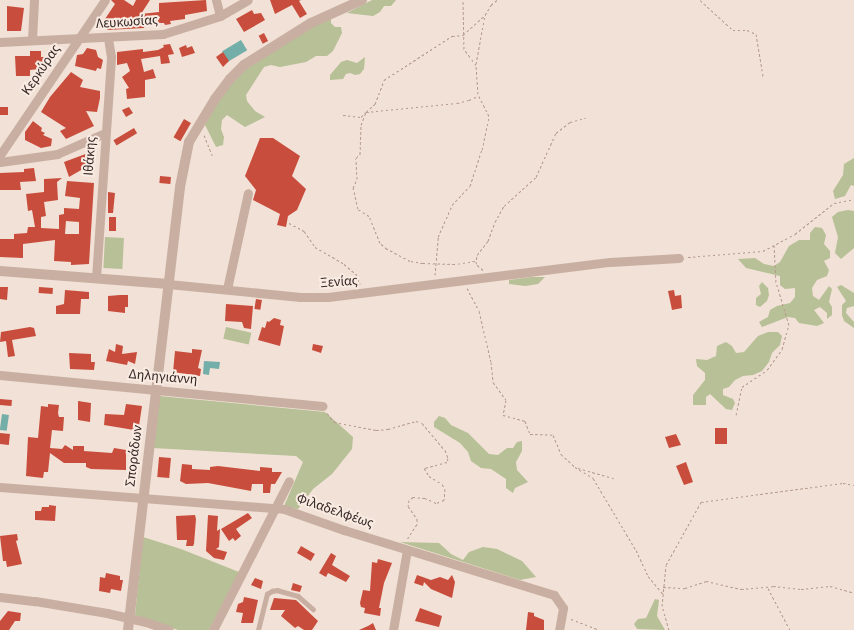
<!DOCTYPE html>
<html>
<head>
<meta charset="utf-8">
<style>
  body { margin:0 }
  #map { position:relative; width:854px; height:630px; overflow:hidden; background:#f1e1d6; font-family:"Source Sans 3",sans-serif }
  div>[style] { position:absolute }
  .green>* { inset:0; background:#b7c096; transform-origin:0 0 }
  .water>* { inset:0; background:#74aea9; transform-origin:0 0 }
  .building>* { inset:0; background:#c94d3c; transform-origin:0 0 }
  .path>* { height:1px; margin-top:-0.5px; transform-origin:0; background:repeating-linear-gradient(90deg,#b4998c 0 2.5px,transparent 0 5px) }
  .service>* { height:4.5px; margin:-2.25px; padding:0 2.25px; transform-origin:2.25px; border-radius:2.25px; background:#c9afa2 }
  .minor>* { height:9px; margin:-4.5px; padding:0 4.5px; transform-origin:4.5px; border-radius:4.5px; background:#c9afa2 }
  .tertiary>* { height:10px; margin:-5px; padding:0 5px; transform-origin:5px; border-radius:5px; background:#c9afa2 }
  span { translate:-50% -50%; white-space:nowrap; text-align:center; line-height:1.15; -webkit-text-stroke:4px #f9ebe2; paint-order:stroke }
  .street-label { font-size:14px; color:#332725 }
</style>
</head>
<body>
<div id="map">
  <div class="green">
    <div style="clip-path:polygon(372px 0,396px 0,391px 6px,384px 6px,380px 12px,373px 16px,347px 13px)"></div>
    <div style="clip-path:polygon(331px 17px,331px 23px,335px 27px,341px 27px,342px 33px,333px 51px,327px 56px,316px 56px,306px 62px,280px 67px,271px 65px,264px 67px,246px 95px,247px 101px,255px 111px,265px 117px,245px 127px,227px 115px,222px 120px,221px 129px,224px 137px,223px 145px,216px 147px,205px 125px,222px 94px,255px 60px)"></div>
    <div style="clip-path:polygon(365px 57px,364px 69px,360px 74px,355px 75px,350px 73px,346px 74px,343px 79px,330px 80px,330px 75px,341px 62px,347px 60px,357px 63px)"></div>
    <div style="clip-path:polygon(854px 158px,854px 186px,851px 185px,845px 196px,835px 199px,833px 191px,843px 175px,844px 164px)"></div>
    <div style="clip-path:polygon(848px 210px,854px 211px,854px 248px,841px 259px,835px 253px,838px 237px,832px 217px,838px 212px)"></div>
    <div style="clip-path:polygon(815px 227px,822px 228px,826px 235px,824px 244px,830px 251px,830px 258px,824px 261px,829px 270px,827px 276px,817px 280px,812px 288px,813px 296px,819px 300px,829px 286px,832px 289px,829px 302px,832px 307px,832px 315px,827px 319px,827px 313px,820px 307px,814px 310px,824px 323px,817px 326px,799px 323px,795px 318px,788px 317px,762px 327px,759px 322px,768px 317px,770px 310px,777px 306px,790px 303px,795px 297px,795px 288px,785px 289px,780px 285px,780px 276px,746px 268px,738px 259px,755px 258px,764px 264px,774px 266px,780px 262px,789px 246px,799px 240px,810px 240px,810px 233px)"></div>
    <div style="left:105px;top:237px;width:19px;height:31px;rotate:3deg"></div>
    <div style="clip-path:polygon(531px 277px,545px 277px,538px 284px,525px 286px,509px 284px,509px 280px)"></div>
    <div style="clip-path:polygon(762px 282px,768px 288px,769px 295px,767px 301px,760px 307px,756px 305px,756px 298px,761px 294px,759px 286px)"></div>
    <div style="clip-path:polygon(841px 285px,854px 293px,854px 306px,847px 308px,846px 313px,854px 322px,854px 328px,844px 321px,842px 315px,842px 305px,846px 301px,837px 287px)"></div>
    <div style="left:226px;top:327px;width:26px;height:12px;rotate:13deg"></div>
    <div style="clip-path:polygon(768px 332px,778px 332px,782px 336px,780px 345px,772px 353px,769px 362px,762px 371px,753px 375px,743px 376px,735px 380px,729px 387px,723px 389px,723px 395px,733px 399px,735px 403px,732px 410px,726px 409px,710px 394px,706px 397px,706px 405px,693px 405px,693px 395px,705px 380px,705px 373px,697px 366px,696px 359px,707px 360px,716px 356px,717px 346px,726px 342px,732px 346px,736px 353px,744px 352px,758px 336px)"></div>
    <div style="clip-path:polygon(159px 396px,325px 412px,353px 437px,352px 449px,332px 474px,313px 489px,298px 509px,284px 506px,303px 462px,296px 456px,153px 448px)"></div>
    <div style="clip-path:polygon(439px 416px,445px 418px,451px 425px,468px 433px,489px 454px,498px 455px,507px 448px,513px 448px,517px 442px,522px 441px,522px 451px,516px 462px,517px 470px,528px 482px,515px 488px,513px 493px,506px 488px,506px 479px,491px 469px,481px 468px,471px 461px,468px 452px,460px 443px,434px 427px,434px 422px)"></div>
    <div style="clip-path:polygon(143px 537px,181px 549px,239px 572px,209px 630px,178px 630px,135px 615px)"></div>
    <div style="clip-path:polygon(400px 542px,439px 543px,451px 554px,463px 560px,469px 552px,483px 547px,497px 549px,522px 561px,536px 577px,520px 580px)"></div>
    <div style="clip-path:polygon(655px 599px,659px 600px,657px 616px,665px 630px,637px 629px,634px 624px,638px 619px,646px 618px)"></div>
  </div>
  <div class="water">
    <div style="left:241px;top:40px;width:12px;height:22px;rotate:59deg"></div>
    <div style="clip-path:polygon(204px 361px,220px 362px,219px 369px,210px 368px,209px 375px,203px 374px)"></div>
    <div style="left:2px;top:414px;width:7px;height:16px;rotate:8deg"></div>
  </div>
  <div class="building">
    <div style="clip-path:polygon(111px 0,124px 0,133px 6px,136px 0,150px 0,141px 14px,159px 12px,159px 3px,206px 0,207px 11px,185px 15px,185px 19px,170px 21px,171px 24px,165px 25px,164px 23px,145px 23px,144px 28px,107px 30px,107px 28px,99px 28px,115px 4px)"></div>
    <div style="clip-path:polygon(270px 0,301px 0,299px 1px,307px 14px,300px 18px,292px 5px,275px 14px)"></div>
    <div style="clip-path:polygon(7px 6px,24px 8px,21px 31px,7px 31px)"></div>
    <div style="clip-path:polygon(252px 10px,254px 14px,261px 13px,265px 20px,244px 32px,236px 19px)"></div>
    <div style="left:264px;top:33px;width:9px;height:6px;rotate:63deg"></div>
    <div style="clip-path:polygon(170px 44px,174px 54px,168px 55px,170px 63px,161px 64px,160px 56px,141px 59px,144px 72px,153px 69px,156px 78px,145px 80px,145px 97px,127px 99px,126px 89px,129px 88px,122px 77px,130px 71px,127px 63px,117px 65px,117px 52px,143px 49px,143px 52px,158px 50px,164px 47px,163px 45px)"></div>
    <div style="clip-path:polygon(186px 45px,187px 48px,192px 46px,195px 53px,182px 57px,179px 48px)"></div>
    <div style="clip-path:polygon(87px 48px,96px 50px,98px 57px,103px 60px,101px 69px,97px 68px,96px 71px,75px 66px,77px 55px,83px 54px)"></div>
    <div style="clip-path:polygon(30px 51px,41px 51px,41px 57px,46px 57px,48px 60px,48px 68px,30px 70px,30px 76px,16px 76px,15px 56px,30px 56px)"></div>
    <div style="clip-path:polygon(223px 52px,229px 61px,223px 67px,216px 57px)"></div>
    <div style="clip-path:polygon(71px 72px,83px 80px,80px 87px,100px 91px,100px 98px,97px 112px,86px 111px,94px 126px,66px 139px,60px 131px,66px 128px,41px 112px,50px 97px)"></div>
    <div style="left:0;top:107px;width:8px;height:8px"></div>
    <div style="clip-path:polygon(129px 107px,133px 113px,126px 117px,122px 110px)"></div>
    <div style="left:184px;top:119px;width:8px;height:21px;rotate:30deg"></div>
    <div style="clip-path:polygon(33px 121px,42px 128px,41px 131px,45px 133px,43px 135px,52px 139px,51px 146px,41px 148px,25px 140px,25px 132px)"></div>
    <div style="left:134px;top:128px;width:6px;height:24px;rotate:59deg"></div>
    <div style="clip-path:polygon(260px 138px,273px 138px,300px 156px,292px 176px,306px 189px,297px 210px,288px 216px,286px 227px,277px 225px,280px 214px,253px 200px,256px 190px,245px 176px)"></div>
    <div style="clip-path:polygon(91px 152px,95px 162px,69px 177px,64px 162px)"></div>
    <div style="clip-path:polygon(34px 168px,36px 181px,20px 182px,21px 190px,0 190px,0 173px,24px 172px,24px 169px)"></div>
    <div style="left:160px;top:176px;width:11px;height:7px;rotate:5deg"></div>
    <div style="clip-path:polygon(evenodd,62px 178px,57px 182px,58px 200px,44px 202px,46px 216px,41px 217px,41px 228px,59px 229px,59px 215px,64px 214px,64px 208px,79px 209px,80px 198px,65px 196px,67px 181px,94px 183px,89px 264px,71px 265px,71px 262px,54px 261px,55px 240px,23px 244px,23px 258px,0 257px,0 239px,14px 239px,14px 234px,27px 233px,28px 227px,35px 227px,32px 210px,28px 211px,26px 194px,44px 192px,44px 179px,62px 178px,66px 221px,79px 222px,79px 234px,65px 234px,66px 221px)"></div>
    <div style="clip-path:polygon(108px 192px,115px 193px,113px 213px,108px 213px)"></div>
    <div style="left:109px;top:217px;width:7px;height:14px"></div>
    <div style="clip-path:polygon(0 287px,8px 287px,7px 300px,0 299px)"></div>
    <div style="left:39px;top:287px;width:14px;height:6px;rotate:4deg"></div>
    <div style="clip-path:polygon(65px 290px,89px 292px,89px 299px,81px 299px,80px 314px,56px 314px,56px 306px,64px 304px)"></div>
    <div style="clip-path:polygon(674px 290px,675px 296px,681px 295px,682px 308px,672px 310px,668px 291px)"></div>
    <div style="clip-path:polygon(120px 295px,128px 295px,128px 307px,125px 307px,125px 313px,108px 311px,108px 296px)"></div>
    <div style="left:256px;top:299px;width:6px;height:10px;rotate:9deg"></div>
    <div style="clip-path:polygon(226px 304px,253px 306px,251px 329px,244px 328px,242px 322px,225px 321px)"></div>
    <div style="clip-path:polygon(274px 318px,281px 320px,280px 325px,284px 326px,280px 346px,258px 340px,262px 327px,265px 328px,267px 321px,269px 322px)"></div>
    <div style="clip-path:polygon(30px 327px,34px 328px,36px 336px,12px 340px,15px 356px,8px 357px,6px 341px,0 342px,1px 332px)"></div>
    <div style="clip-path:polygon(116px 344px,123px 346px,122px 354px,137px 352px,135px 364px,128px 361px,127px 365px,106px 361px,109px 349px,115px 352px)"></div>
    <div style="clip-path:polygon(313px 344px,323px 346px,321px 353px,312px 350px)"></div>
    <div style="clip-path:polygon(192px 349px,202px 350px,198px 368px,201px 369px,200px 376px,173px 372px,175px 351px,192px 353px)"></div>
    <div style="clip-path:polygon(69px 353px,91px 354px,91px 362px,95px 362px,94px 370px,70px 369px)"></div>
    <div style="left:0;top:399px;width:12px;height:6px;rotate:5deg"></div>
    <div style="clip-path:polygon(78px 401px,91px 403px,90px 422px,78px 420px)"></div>
    <div style="clip-path:polygon(48px 404px,59px 405px,58px 413px,59px 417px,64px 417px,63px 431px,52px 430px,50px 448px,62px 449px,65px 445px,73px 450px,73px 446px,84px 446px,84px 451px,112px 453px,114px 448px,126px 450px,126px 470px,91px 469px,86px 467px,86px 463px,64px 463px,50px 453px,48px 472px,44px 472px,43px 478px,26px 476px,28px 437px,38px 438px,41px 406px,48px 407px)"></div>
    <div style="clip-path:polygon(126px 404px,142px 406px,139px 426px,134px 425px,134px 430px,104px 425px,105px 414px,124px 415px)"></div>
    <div style="left:727px;top:428px;width:16px;height:12px;rotate:90deg"></div>
    <div style="left:0;top:433px;width:10px;height:11px;rotate:6deg"></div>
    <div style="clip-path:polygon(676px 434px,681px 445px,669px 448px,665px 437px)"></div>
    <div style="left:159px;top:457px;width:12px;height:20px;rotate:5deg"></div>
    <div style="clip-path:polygon(686px 462px,693px 482px,684px 485px,676px 466px)"></div>
    <div style="clip-path:polygon(182px 464px,192px 465px,192px 469px,210px 470px,210px 467px,218px 466px,260px 471px,260px 467px,272px 468px,272px 472px,282px 472px,275px 484px,271px 484px,270px 493px,263px 493px,263px 484px,252px 484px,251px 491px,208px 483px,186px 484px,180px 481px)"></div>
    <div style="clip-path:polygon(49px 505px,56px 506px,55px 521px,35px 520px,35px 511px,41px 511px,42px 507px,49px 507px)"></div>
    <div style="clip-path:polygon(248px 513px,252px 518px,236px 529px,241px 536px,235px 541px,233px 538px,229px 541px,221px 529px)"></div>
    <div style="clip-path:polygon(195px 515px,196px 519px,194px 544px,193px 546px,186px 546px,187px 540px,177px 540px,176px 516px)"></div>
    <div style="clip-path:polygon(208px 515px,218px 516px,217px 531px,220px 529px,219px 547px,216px 549px,227px 552px,224px 560px,214px 558px,206px 551px)"></div>
    <div style="clip-path:polygon(17px 534px,18px 540px,16px 541px,22px 564px,7px 567px,6px 561px,3px 561px,0 536px)"></div>
    <div style="left:301px;top:546px;width:16px;height:8px;rotate:30deg"></div>
    <div style="clip-path:polygon(331px 553px,336px 556px,332px 565px,350px 576px,346px 582px,328px 573px,326px 577px,319px 573px)"></div>
    <div style="clip-path:polygon(378px 559px,392px 563px,384px 583px,379px 608px,381px 608px,380px 616px,364px 613px,365px 608px,361px 607px,360px 603px,363px 590px,370px 591px,372px 562px,377px 563px)"></div>
    <div style="clip-path:polygon(106px 573px,120px 576px,120px 580px,123px 580px,121px 591px,111px 589px,110px 593px,99px 591px,100px 577px,105px 578px)"></div>
    <div style="clip-path:polygon(417px 575px,431px 580px,440px 577px,448px 580px,452px 575px,455px 582px,452px 598px,431px 589px,424px 582px,423px 586px,414px 583px)"></div>
    <div style="clip-path:polygon(255px 578px,263px 581px,261px 589px,251px 585px)"></div>
    <div style="clip-path:polygon(293px 583px,302px 586px,300px 592px,291px 590px)"></div>
    <div style="clip-path:polygon(244px 597px,258px 600px,253px 623px,241px 623px,243px 613px,236px 612px,238px 604px,243px 602px)"></div>
    <div style="clip-path:polygon(274px 598px,296px 600px,318px 621px,312px 630px,304px 630px,298px 626px,295px 628px,281px 616px,285px 610px,270px 610px)"></div>
    <div style="clip-path:polygon(420px 608px,442px 616px,439px 627px,415px 621px)"></div>
    <div style="clip-path:polygon(8px 611px,21px 613px,20px 621px,15px 621px,9px 630px,0 630px,0 621px)"></div>
    <div style="clip-path:polygon(528px 612px,534px 613px,534px 616px,544px 620px,544px 630px,526px 630px)"></div>
    <div style="clip-path:polygon(373px 623px,376px 630px,359px 630px,368px 626px)"></div>
  </div>
  <div class="path">
    <div style="left:700px;top:0;width:45px;rotate:42.3deg"></div>
    <div style="left:733px;top:30px;width:14px"></div>
    <div style="left:747px;top:30px;width:10px;rotate:24deg"></div>
    <div style="left:756px;top:34px;width:43px;rotate:80.5deg"></div>
    <div style="left:476px;top:64px;width:50px;rotate:-79.6deg"></div>
    <div style="left:485px;top:15px;width:12px;rotate:-59deg"></div>
    <div style="left:491px;top:5px;width:8px;rotate:-40deg"></div>
    <div style="left:343px;top:115px;width:18px;rotate:6deg"></div>
    <div style="left:361px;top:117px;width:7px;rotate:-45deg"></div>
    <div style="left:366px;top:112px;width:91px;rotate:-5.6deg"></div>
    <div style="left:457px;top:103px;width:12px;rotate:-14deg"></div>
    <div style="left:469px;top:100px;width:10px;rotate:-24deg"></div>
    <div style="left:204px;top:135px;width:22px;rotate:68deg"></div>
    <div style="left:289px;top:223px;width:17px;rotate:28deg"></div>
    <div style="left:304px;top:231px;width:19px;rotate:55deg"></div>
    <div style="left:315px;top:247px;width:34px;rotate:30deg"></div>
    <div style="left:344px;top:264px;width:16px;rotate:40deg"></div>
    <div style="left:356px;top:274px;width:11px;rotate:68deg"></div>
    <div style="left:688px;top:257px;width:75px;rotate:-4.6deg"></div>
    <div style="left:763px;top:251px;width:36px;rotate:-28deg"></div>
    <div style="left:795px;top:234px;width:50px;rotate:-38.5deg"></div>
    <div style="left:834px;top:203px;width:20px;rotate:-11deg"></div>
    <div style="left:475px;top:261px;width:20px;rotate:171deg"></div>
    <div style="left:455px;top:264px;width:32px;rotate:-178deg"></div>
    <div style="left:423px;top:263px;width:13px;rotate:-171deg"></div>
    <div style="left:410px;top:261px;width:26px;rotate:-152deg"></div>
    <div style="left:387px;top:249px;width:9px;rotate:-139deg"></div>
    <div style="left:380px;top:243px;width:29px;rotate:-112deg"></div>
    <div style="left:369px;top:216px;width:13px;rotate:-148deg"></div>
    <div style="left:358px;top:209px;width:22px;rotate:-103deg"></div>
    <div style="left:353px;top:188px;width:10px;rotate:-66deg"></div>
    <div style="left:357px;top:179px;width:21px;rotate:-93deg"></div>
    <div style="left:356px;top:158px;width:6px;rotate:-45deg"></div>
    <div style="left:360px;top:154px;width:29px;rotate:-88deg"></div>
    <div style="left:361px;top:125px;width:14px;rotate:-69deg"></div>
    <div style="left:366px;top:112px;width:12px;rotate:-42deg"></div>
    <div style="left:375px;top:104px;width:26px;rotate:-69deg"></div>
    <div style="left:384px;top:80px;width:81px;rotate:-32.9deg"></div>
    <div style="left:452px;top:36px;width:11px;rotate:-5deg"></div>
    <div style="left:463px;top:35px;width:30px;rotate:-42deg"></div>
    <div style="left:483px;top:270px;width:9px;rotate:-139deg"></div>
    <div style="left:476px;top:264px;width:9px;rotate:-84deg"></div>
    <div style="left:477px;top:255px;width:18px;rotate:-52deg"></div>
    <div style="left:488px;top:241px;width:20px;rotate:-70deg"></div>
    <div style="left:495px;top:222px;width:18px;rotate:-61deg"></div>
    <div style="left:504px;top:206px;width:43px;rotate:-42.2deg"></div>
    <div style="left:536px;top:177px;width:48px;rotate:-65.6deg"></div>
    <div style="left:556px;top:133px;width:18px;rotate:-38deg"></div>
    <div style="left:570px;top:122px;width:16px;rotate:-15deg"></div>
    <div style="left:435px;top:275px;width:38px;rotate:-85deg"></div>
    <div style="left:438px;top:237px;width:35px;rotate:-66deg"></div>
    <div style="left:452px;top:205px;width:26px;rotate:-47deg"></div>
    <div style="left:470px;top:186px;width:38px;rotate:-72deg"></div>
    <div style="left:482px;top:150px;width:35px;rotate:-78deg"></div>
    <div style="left:489px;top:116px;width:25px;rotate:-117deg"></div>
    <div style="left:478px;top:94px;width:29px;rotate:-94deg"></div>
    <div style="left:476px;top:65px;width:20px;rotate:-127deg"></div>
    <div style="left:464px;top:49px;width:49px;rotate:-91.2deg"></div>
    <div style="left:467px;top:288px;width:26px;rotate:62deg"></div>
    <div style="left:479px;top:311px;width:52px;rotate:76.8deg"></div>
    <div style="left:491px;top:362px;width:20px;rotate:84deg"></div>
    <div style="left:493px;top:382px;width:22px;rotate:54deg"></div>
    <div style="left:506px;top:400px;width:15px;rotate:101deg"></div>
    <div style="left:503px;top:415px;width:23px;rotate:15deg"></div>
    <div style="left:525px;top:421px;width:14px;rotate:69deg"></div>
    <div style="left:530px;top:434px;width:23px;rotate:2deg"></div>
    <div style="left:553px;top:435px;width:21px;rotate:67deg"></div>
    <div style="left:561px;top:454px;width:19px;rotate:43deg"></div>
    <div style="left:575px;top:467px;width:21px;rotate:31deg"></div>
    <div style="left:593px;top:478px;width:84px;rotate:59.2deg"></div>
    <div style="left:636px;top:550px;width:29px;rotate:65deg"></div>
    <div style="left:648px;top:576px;width:23px;rotate:50deg"></div>
    <div style="left:327px;top:413px;width:11px;rotate:52deg"></div>
    <div style="left:334px;top:422px;width:43px;rotate:10.8deg"></div>
    <div style="left:376px;top:430px;width:12px;rotate:-5deg"></div>
    <div style="left:388px;top:429px;width:29px;rotate:-16deg"></div>
    <div style="left:416px;top:421px;width:6px;rotate:18deg"></div>
    <div style="left:422px;top:423px;width:35px;rotate:50deg"></div>
    <div style="left:445px;top:450px;width:9px;rotate:69deg"></div>
    <div style="left:448px;top:458px;width:4px;rotate:104deg"></div>
    <div style="left:447px;top:462px;width:24px;rotate:165deg"></div>
    <div style="left:424px;top:468px;width:9px;rotate:58deg"></div>
    <div style="left:429px;top:476px;width:15px;rotate:32deg"></div>
    <div style="left:442px;top:484px;width:6px;rotate:59deg"></div>
    <div style="left:445px;top:489px;width:11px;rotate:95deg"></div>
    <div style="left:444px;top:500px;width:9px;rotate:159deg"></div>
    <div style="left:436px;top:503px;width:12px;rotate:-156deg"></div>
    <div style="left:425px;top:498px;width:12px;rotate:-175deg"></div>
    <div style="left:413px;top:497px;width:5px;rotate:143deg"></div>
    <div style="left:409px;top:500px;width:6px;rotate:99deg"></div>
    <div style="left:408px;top:506px;width:16px;rotate:55deg"></div>
    <div style="left:417px;top:519px;width:5px;rotate:90deg"></div>
    <div style="left:417px;top:524px;width:20px;rotate:123deg"></div>
    <div style="left:736px;top:415px;width:29px;rotate:-78deg"></div>
    <div style="left:742px;top:387px;width:30px;rotate:-34deg"></div>
    <div style="left:767px;top:370px;width:26px;rotate:-54deg"></div>
    <div style="left:782px;top:349px;width:25px;rotate:-74deg"></div>
    <div style="left:789px;top:325px;width:45px;rotate:-106.8deg"></div>
    <div style="left:776px;top:282px;width:37px;rotate:-93deg"></div>
    <div style="left:578px;top:468px;width:37px;rotate:16deg"></div>
    <div style="left:663px;top:587px;width:22px;rotate:3deg"></div>
    <div style="left:685px;top:588px;width:22px;rotate:-18deg"></div>
    <div style="left:706px;top:581px;width:36px;rotate:13deg"></div>
    <div style="left:741px;top:589px;width:32px;rotate:-5deg"></div>
    <div style="left:773px;top:586px;width:28px;rotate:6deg"></div>
    <div style="left:801px;top:589px;width:29px;rotate:-6deg"></div>
    <div style="left:830px;top:586px;width:25px;rotate:16deg"></div>
    <div style="left:768px;top:588px;width:47px;rotate:62.4deg"></div>
    <div style="left:571px;top:619px;width:31px;rotate:21deg"></div>
    <div style="left:669px;top:630px;width:25px;rotate:-106deg"></div>
    <div style="left:662px;top:606px;width:41px;rotate:-84.4deg"></div>
    <div style="left:666px;top:565px;width:72px;rotate:-60.9deg"></div>
    <div style="left:701px;top:502px;width:143px;rotate:-7.6deg"></div>
    <div style="left:843px;top:483px;width:11px;rotate:10deg"></div>
  </div>
  <div class="service">
    <div style="left:258px;top:630px;width:37px;rotate:-76deg"></div>
    <div style="left:267px;top:594px;width:6px;rotate:-31deg"></div>
    <div style="left:272px;top:591px;width:5px;rotate:-11deg"></div>
    <div style="left:277px;top:590px;width:22px;rotate:16deg"></div>
    <div style="left:298px;top:596px;width:20px;rotate:41deg"></div>
  </div>
  <div class="minor">
    <div style="left:216px;top:0;width:16px;rotate:76deg"></div>
    <div style="left:32px;top:40px;width:40px;rotate:-87.1deg"></div>
    <div style="left:0;top:42px;width:163px;rotate:-2.8deg"></div>
    <div style="left:163px;top:34px;width:60px;rotate:-17.5deg"></div>
    <div style="left:220px;top:16px;width:32px;rotate:-30deg"></div>
    <div style="left:0;top:155px;width:187px;rotate:-55.9deg"></div>
    <div style="left:0;top:162px;width:58px;rotate:-8deg"></div>
    <div style="left:57px;top:154px;width:52px;rotate:-23.6deg"></div>
    <div style="left:96px;top:278px;width:222px;rotate:-86.1deg"></div>
    <div style="left:111px;top:57px;width:20px;rotate:-99deg"></div>
    <div style="left:168px;top:284px;width:133px;rotate:5.6deg"></div>
    <div style="left:300px;top:297px;width:28px"></div>
    <div style="left:328px;top:297px;width:284px;rotate:-7.1deg"></div>
    <div style="left:610px;top:262px;width:69px;rotate:-3.3deg"></div>
    <div style="left:227px;top:289px;width:98px;rotate:-77.7deg"></div>
    <div style="left:0;top:375px;width:324px;rotate:5.5deg"></div>
    <div style="left:0;top:487px;width:285px;rotate:4.4deg"></div>
    <div style="left:284px;top:509px;width:64px;rotate:19.3deg"></div>
    <div style="left:344px;top:530px;width:220px;rotate:17.2deg"></div>
    <div style="left:554px;top:595px;width:16px;rotate:55deg"></div>
    <div style="left:563px;top:608px;width:22px;rotate:100deg"></div>
    <div style="left:0;top:597px;width:35px;rotate:7deg"></div>
    <div style="left:35px;top:601px;width:73px;rotate:9.5deg"></div>
    <div style="left:107px;top:613px;width:40px;rotate:13deg"></div>
    <div style="left:146px;top:622px;width:24px;rotate:19deg"></div>
    <div style="left:213px;top:630px;width:167px;rotate:-63deg"></div>
    <div style="left:393px;top:630px;width:81px;rotate:-80.1deg"></div>
  </div>
  <div class="tertiary">
    <div style="left:0;top:271px;width:169px;rotate:4.4deg"></div>
    <div style="left:128px;top:630px;width:446px;rotate:-83.3deg"></div>
    <div style="left:180px;top:187px;width:46px;rotate:-78.7deg"></div>
    <div style="left:189px;top:142px;width:50px;rotate:-58.8deg"></div>
    <div style="left:215px;top:99px;width:25px;rotate:-53deg"></div>
    <div style="left:230px;top:79px;width:20px;rotate:-45deg"></div>
    <div style="left:244px;top:65px;width:79px;rotate:-32.1deg"></div>
    <div style="left:311px;top:23px;width:56px;rotate:-24.3deg"></div>
  </div>
  <div class="street-label">
    <span style="left:127px;top:22px;rotate:-4deg">Λευκωσίας</span>
    <span style="left:41px;top:70px;rotate:-56deg">Κερκύρας</span>
    <span style="left:90px;top:156px;rotate:-86deg">Ιθάκης</span>
    <span style="left:339px;top:282px;rotate:-4deg">Ξενίας</span>
    <span style="left:163px;top:377px;rotate:5deg">Δηληγιάννη</span>
    <span style="left:134px;top:456px;rotate:-83deg">Σποράδων</span>
    <span style="left:335px;top:511px;rotate:19deg">Φιλαδελφέως</span>
  </div>
</div>
</body>
</html>
